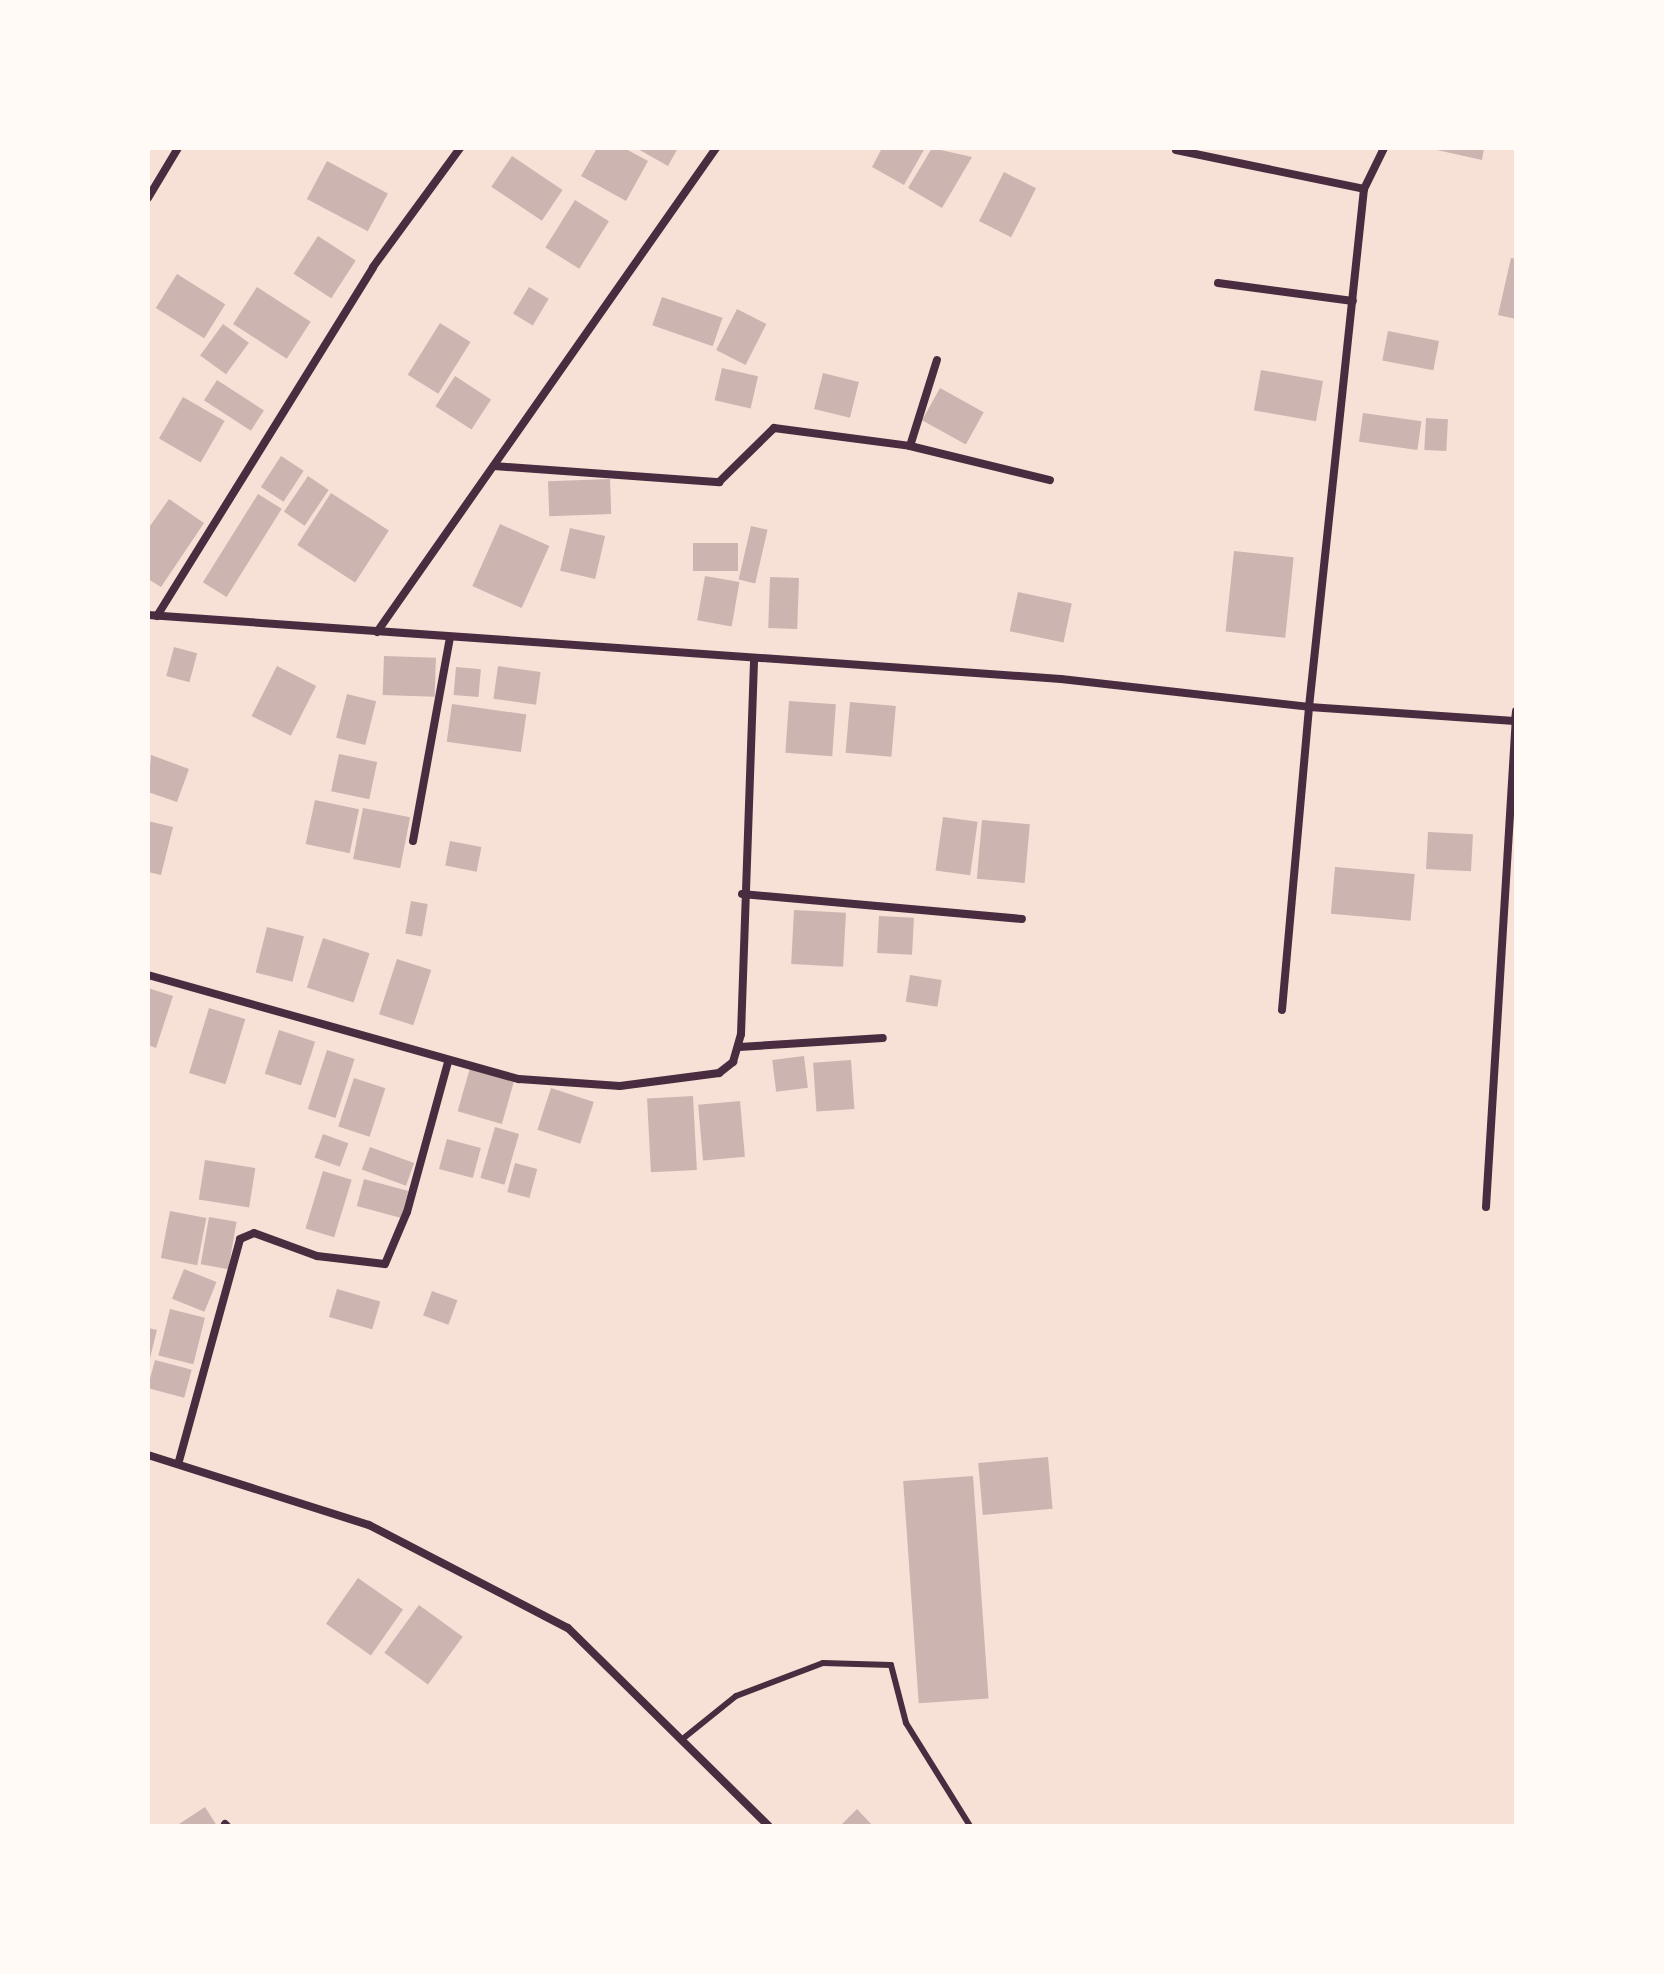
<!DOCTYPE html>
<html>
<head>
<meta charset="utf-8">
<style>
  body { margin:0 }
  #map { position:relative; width:1664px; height:1974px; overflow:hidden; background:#f7e1d7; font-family:Lato,sans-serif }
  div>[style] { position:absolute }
  .building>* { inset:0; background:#ccb4b1; transform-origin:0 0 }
  .service>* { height:6px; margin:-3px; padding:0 3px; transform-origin:3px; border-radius:3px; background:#4a2c40 }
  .minor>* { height:8px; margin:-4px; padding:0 4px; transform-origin:4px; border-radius:4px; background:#4a2c40 }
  span { translate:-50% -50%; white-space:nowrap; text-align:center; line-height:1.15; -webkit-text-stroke:8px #fffaf5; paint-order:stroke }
  .frame { position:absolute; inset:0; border:150px solid #fffaf5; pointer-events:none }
</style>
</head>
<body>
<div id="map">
  <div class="building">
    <div style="clip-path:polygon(597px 148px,624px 148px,648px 161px,626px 201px,581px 176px)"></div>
    <div style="clip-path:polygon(636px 148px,678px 148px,668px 166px)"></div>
    <div style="clip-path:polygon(882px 148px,925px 148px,904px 185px,872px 167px)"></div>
    <div style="clip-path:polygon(932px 148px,972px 157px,942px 208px,908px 188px)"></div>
    <div style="clip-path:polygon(1428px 148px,1484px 148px,1482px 160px)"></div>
    <div style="left:512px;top:156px;width:61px;height:37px;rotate:34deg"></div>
    <div style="left:327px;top:161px;width:69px;height:43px;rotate:28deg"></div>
    <div style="left:1004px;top:172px;width:36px;height:55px;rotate:27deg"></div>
    <div style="left:575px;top:200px;width:40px;height:56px;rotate:32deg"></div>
    <div style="left:318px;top:236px;width:45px;height:45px;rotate:33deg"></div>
    <div style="clip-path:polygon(1511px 258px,1516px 259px,1516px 319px,1498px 315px)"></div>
    <div style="left:177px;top:274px;width:57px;height:40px;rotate:32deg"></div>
    <div style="left:257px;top:287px;width:64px;height:44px;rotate:33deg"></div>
    <div style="left:529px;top:287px;width:23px;height:31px;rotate:31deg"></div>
    <div style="left:662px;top:297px;width:64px;height:30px;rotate:19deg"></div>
    <div style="left:737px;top:309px;width:33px;height:46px;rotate:27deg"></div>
    <div style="left:440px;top:323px;width:36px;height:61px;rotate:32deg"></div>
    <div style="left:223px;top:324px;width:32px;height:39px;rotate:36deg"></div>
    <div style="left:1388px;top:331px;width:52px;height:30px;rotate:11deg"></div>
    <div style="left:722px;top:368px;width:37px;height:33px;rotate:13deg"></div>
    <div style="left:1261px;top:370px;width:63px;height:41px;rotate:10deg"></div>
    <div style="left:823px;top:373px;width:37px;height:37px;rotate:14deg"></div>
    <div style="left:455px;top:376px;width:43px;height:36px;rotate:33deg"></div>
    <div style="left:217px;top:380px;width:56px;height:24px;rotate:33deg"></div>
    <div style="left:940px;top:388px;width:50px;height:37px;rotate:29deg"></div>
    <div style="left:183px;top:397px;width:48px;height:48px;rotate:30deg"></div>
    <div style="left:1363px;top:413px;width:59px;height:29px;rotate:8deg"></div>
    <div style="left:1426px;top:418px;width:22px;height:32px;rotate:3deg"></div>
    <div style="left:281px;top:456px;width:27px;height:37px;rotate:33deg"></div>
    <div style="left:308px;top:476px;width:25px;height:43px;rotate:34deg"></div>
    <div style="left:610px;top:479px;width:35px;height:62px;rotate:88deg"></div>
    <div style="left:331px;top:493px;width:69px;height:62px;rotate:33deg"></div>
    <div style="left:258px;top:494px;width:28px;height:104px;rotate:32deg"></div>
    <div style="clip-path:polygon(169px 499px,204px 523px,161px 587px,148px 579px,148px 529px)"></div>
    <div style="left:500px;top:524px;width:54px;height:68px;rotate:24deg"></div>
    <div style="left:751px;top:526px;width:17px;height:55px;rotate:13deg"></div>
    <div style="left:570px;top:528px;width:36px;height:44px;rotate:13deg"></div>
    <div style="left:693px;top:543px;width:45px;height:28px"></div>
    <div style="left:1234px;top:551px;width:60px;height:81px;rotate:6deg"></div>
    <div style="left:705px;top:576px;width:35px;height:45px;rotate:10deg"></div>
    <div style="left:770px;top:577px;width:29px;height:51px;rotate:2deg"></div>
    <div style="left:1018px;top:592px;width:55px;height:40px;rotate:12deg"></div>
    <div style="left:174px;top:647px;width:24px;height:30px;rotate:15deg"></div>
    <div style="left:384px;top:656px;width:52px;height:39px;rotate:2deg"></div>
    <div style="left:277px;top:666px;width:44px;height:56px;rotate:27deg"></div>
    <div style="left:498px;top:666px;width:43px;height:33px;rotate:8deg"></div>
    <div style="left:456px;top:667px;width:25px;height:28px;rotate:5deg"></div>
    <div style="left:347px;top:694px;width:30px;height:45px;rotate:14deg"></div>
    <div style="left:789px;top:701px;width:47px;height:52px;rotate:4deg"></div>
    <div style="left:850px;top:702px;width:46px;height:51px;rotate:5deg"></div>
    <div style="left:452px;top:704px;width:75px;height:38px;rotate:8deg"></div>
    <div style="left:339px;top:754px;width:39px;height:38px;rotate:12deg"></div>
    <div style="clip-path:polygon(151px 755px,189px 769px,177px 802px,148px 792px)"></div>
    <div style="left:315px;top:800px;width:45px;height:45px;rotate:12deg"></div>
    <div style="left:363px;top:808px;width:48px;height:52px;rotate:11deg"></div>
    <div style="left:943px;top:817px;width:35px;height:54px;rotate:8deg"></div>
    <div style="left:982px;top:820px;width:48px;height:59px;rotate:5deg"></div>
    <div style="clip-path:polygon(148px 821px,173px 827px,161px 875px,148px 872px)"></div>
    <div style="left:1428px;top:832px;width:45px;height:37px;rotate:3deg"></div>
    <div style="left:450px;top:841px;width:32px;height:25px;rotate:11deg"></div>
    <div style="left:1335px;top:867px;width:80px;height:47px;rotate:5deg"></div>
    <div style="left:411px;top:901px;width:17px;height:33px;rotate:10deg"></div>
    <div style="left:794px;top:910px;width:52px;height:54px;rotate:3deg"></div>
    <div style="left:879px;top:916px;width:35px;height:37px;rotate:3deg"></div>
    <div style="left:267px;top:927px;width:38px;height:47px;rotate:14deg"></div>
    <div style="left:323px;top:938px;width:49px;height:52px;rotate:18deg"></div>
    <div style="left:397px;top:959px;width:36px;height:58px;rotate:18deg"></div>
    <div style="left:910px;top:975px;width:32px;height:27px;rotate:9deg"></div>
    <div style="clip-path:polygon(148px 988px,173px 996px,156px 1048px,148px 1045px)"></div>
    <div style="left:209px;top:1008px;width:38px;height:68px;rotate:17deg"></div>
    <div style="left:279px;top:1030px;width:38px;height:46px;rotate:18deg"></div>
    <div style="left:327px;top:1050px;width:29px;height:62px;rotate:18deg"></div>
    <div style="left:804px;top:1056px;width:32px;height:32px;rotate:83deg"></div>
    <div style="left:851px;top:1060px;width:49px;height:38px;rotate:86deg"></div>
    <div style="left:470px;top:1068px;width:46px;height:45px;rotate:16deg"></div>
    <div style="left:354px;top:1078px;width:33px;height:51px;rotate:18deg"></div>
    <div style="left:551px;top:1088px;width:45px;height:44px;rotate:18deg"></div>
    <div style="left:693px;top:1096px;width:74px;height:46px;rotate:87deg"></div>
    <div style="left:740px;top:1101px;width:56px;height:42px;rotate:85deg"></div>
    <div style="left:495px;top:1127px;width:25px;height:53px;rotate:16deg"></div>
    <div style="left:323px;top:1134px;width:27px;height:25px;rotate:20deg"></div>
    <div style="left:447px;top:1139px;width:35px;height:31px;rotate:15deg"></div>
    <div style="left:370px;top:1147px;width:47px;height:24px;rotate:20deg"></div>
    <div style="left:205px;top:1160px;width:51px;height:40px;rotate:9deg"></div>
    <div style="left:515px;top:1163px;width:23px;height:30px;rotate:15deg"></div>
    <div style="left:323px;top:1171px;width:30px;height:60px;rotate:17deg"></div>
    <div style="left:364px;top:1179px;width:46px;height:28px;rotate:15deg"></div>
    <div style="left:170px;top:1211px;width:37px;height:48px;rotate:11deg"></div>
    <div style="left:209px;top:1217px;width:28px;height:48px;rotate:10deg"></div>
    <div style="left:184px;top:1269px;width:35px;height:32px;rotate:22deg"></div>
    <div style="left:337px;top:1289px;width:45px;height:29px;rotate:16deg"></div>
    <div style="left:432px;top:1291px;width:27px;height:26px;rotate:20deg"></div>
    <div style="left:170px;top:1309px;width:36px;height:48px;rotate:14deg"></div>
    <div style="clip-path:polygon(148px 1328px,157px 1330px,149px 1362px,148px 1361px)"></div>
    <div style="left:155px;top:1360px;width:38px;height:29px;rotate:15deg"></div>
    <div style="left:1048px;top:1457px;width:52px;height:70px;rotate:85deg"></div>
    <div style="left:973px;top:1476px;width:223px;height:70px;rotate:86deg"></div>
    <div style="left:358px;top:1578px;width:55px;height:56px;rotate:35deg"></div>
    <div style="left:419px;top:1605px;width:54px;height:59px;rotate:36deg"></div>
    <div style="clip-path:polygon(205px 1807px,217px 1826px,176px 1826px)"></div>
    <div style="clip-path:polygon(857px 1809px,873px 1826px,840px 1826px)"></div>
  </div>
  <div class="service">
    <div style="left:685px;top:1737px;width:65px;rotate:-38.8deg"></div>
    <div style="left:736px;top:1696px;width:93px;rotate:-20.8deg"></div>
    <div style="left:823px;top:1663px;width:68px;rotate:1.7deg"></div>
    <div style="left:891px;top:1665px;width:60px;rotate:75.5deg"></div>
    <div style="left:906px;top:1723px;width:121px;rotate:58.1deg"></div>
  </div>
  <div class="minor">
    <div style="left:1176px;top:150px;width:192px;rotate:11.7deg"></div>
    <div style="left:148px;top:198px;width:58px;rotate:-59deg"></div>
    <div style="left:1218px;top:283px;width:136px;rotate:7.6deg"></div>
    <div style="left:910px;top:446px;width:90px;rotate:-72.6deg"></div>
    <div style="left:494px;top:466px;width:226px;rotate:4.1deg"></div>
    <div style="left:719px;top:482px;width:77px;rotate:-44.5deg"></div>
    <div style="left:774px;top:428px;width:137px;rotate:7.5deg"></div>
    <div style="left:910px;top:446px;width:144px;rotate:13.7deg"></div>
    <div style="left:148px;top:615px;width:915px;rotate:4.01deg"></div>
    <div style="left:1061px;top:679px;width:250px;rotate:6.4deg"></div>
    <div style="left:1309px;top:707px;width:521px;rotate:-83.94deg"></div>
    <div style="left:1364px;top:189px;width:46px;rotate:-64deg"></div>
    <div style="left:157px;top:616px;width:410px;rotate:-58.2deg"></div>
    <div style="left:373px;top:267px;width:147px;rotate:-53.8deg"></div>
    <div style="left:377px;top:632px;width:591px;rotate:-54.99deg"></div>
    <div style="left:413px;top:841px;width:206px;rotate:-79.7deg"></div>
    <div style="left:742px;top:894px;width:281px;rotate:5.1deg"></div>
    <div style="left:148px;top:975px;width:385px;rotate:15.7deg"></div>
    <div style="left:519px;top:1079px;width:101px;rotate:4deg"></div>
    <div style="left:620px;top:1086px;width:100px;rotate:-7.5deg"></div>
    <div style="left:719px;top:1073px;width:18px;rotate:-38deg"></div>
    <div style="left:733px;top:1062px;width:29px;rotate:-74deg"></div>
    <div style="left:741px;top:1034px;width:372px;rotate:-88deg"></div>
    <div style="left:1282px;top:1010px;width:304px;rotate:-84.9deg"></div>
    <div style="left:1309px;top:707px;width:206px;rotate:3.9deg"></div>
    <div style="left:1515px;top:721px;width:10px;rotate:-84deg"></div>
    <div style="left:739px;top:1047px;width:144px;rotate:-3.6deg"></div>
    <div style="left:1486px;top:1207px;width:487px;rotate:-86.5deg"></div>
    <div style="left:148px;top:1455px;width:232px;rotate:17.6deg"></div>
    <div style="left:369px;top:1525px;width:224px;rotate:27.4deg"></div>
    <div style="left:568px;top:1628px;width:282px;rotate:44.6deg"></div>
    <div style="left:179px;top:1461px;width:230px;rotate:-74.6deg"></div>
    <div style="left:240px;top:1239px;width:15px;rotate:-23deg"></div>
    <div style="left:254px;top:1233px;width:67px;rotate:20.1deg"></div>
    <div style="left:317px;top:1256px;width:68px;rotate:6.7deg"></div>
    <div style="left:385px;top:1264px;width:56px;rotate:-67.1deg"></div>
    <div style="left:407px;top:1212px;width:156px;rotate:-74.7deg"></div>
    <div style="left:225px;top:1824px;width:3px;rotate:45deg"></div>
  </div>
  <div class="frame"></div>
</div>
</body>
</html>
